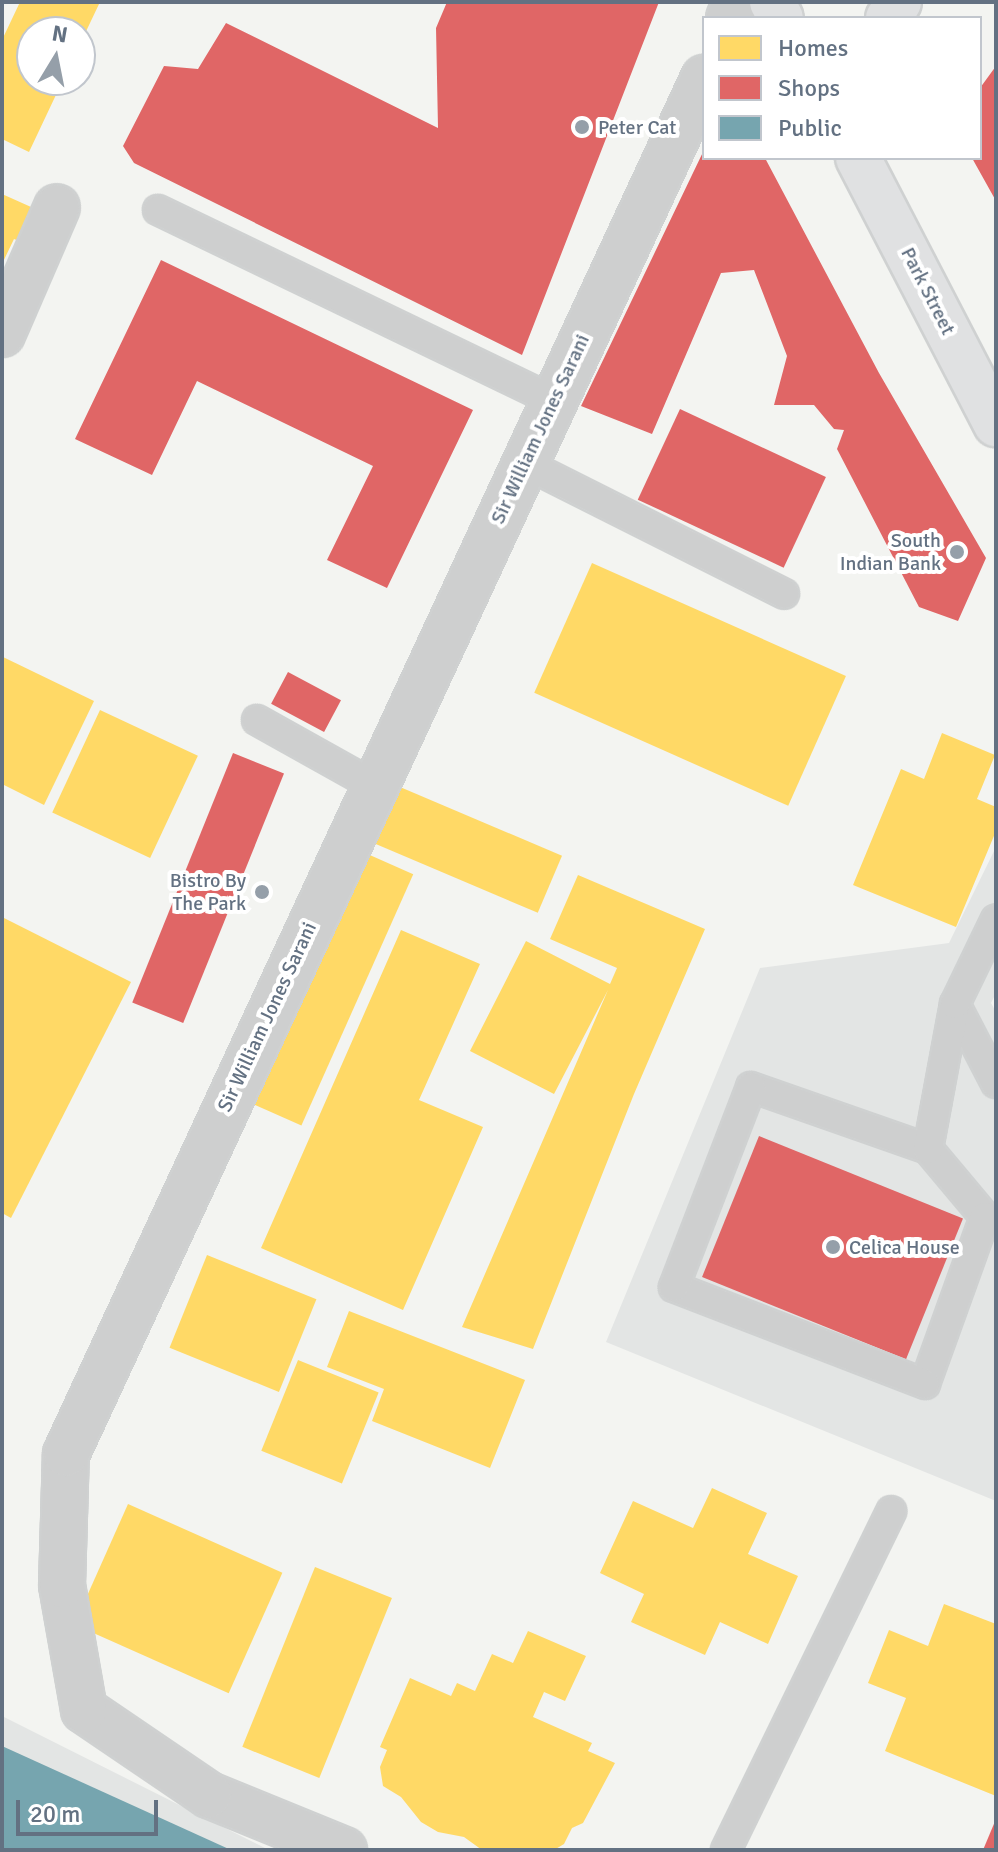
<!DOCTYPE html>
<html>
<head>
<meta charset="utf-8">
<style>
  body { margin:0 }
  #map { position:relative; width:998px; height:1852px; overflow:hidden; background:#f3f4f1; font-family:Signika,sans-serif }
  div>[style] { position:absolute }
  .built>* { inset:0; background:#e3e5e4 }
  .homes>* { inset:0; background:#ffd966; transform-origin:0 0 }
  .shops>* { inset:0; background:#e06666; transform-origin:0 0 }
  .public>* { inset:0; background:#76a5af }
  .roads { filter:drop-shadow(2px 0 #cfd1d1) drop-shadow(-2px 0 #cfd1d1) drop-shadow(0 2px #cfd1d1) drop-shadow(0 -2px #cfd1d1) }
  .lane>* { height:28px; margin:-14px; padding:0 14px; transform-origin:14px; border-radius:14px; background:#cecfcf }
  .street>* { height:44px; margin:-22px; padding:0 22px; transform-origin:22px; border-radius:22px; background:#cecfcf }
  .secondary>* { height:44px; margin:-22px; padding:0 22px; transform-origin:22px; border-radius:22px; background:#e0e1e2 }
  .dots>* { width:22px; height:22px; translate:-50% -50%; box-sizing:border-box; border:4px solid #fff; border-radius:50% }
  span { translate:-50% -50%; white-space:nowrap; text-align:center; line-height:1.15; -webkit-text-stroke:8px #fff; paint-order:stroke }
  .poi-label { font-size:20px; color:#637182 }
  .left { translate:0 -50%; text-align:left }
  .right { translate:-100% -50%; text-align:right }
  .street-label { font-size:20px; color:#637182 }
  .frame { position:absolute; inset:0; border:4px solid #637182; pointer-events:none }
  .legend { position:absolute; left:702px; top:16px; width:280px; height:144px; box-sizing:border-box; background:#fff; border:2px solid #c1c6cd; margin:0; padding:10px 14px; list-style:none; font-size:24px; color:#637182 }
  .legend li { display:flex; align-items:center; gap:16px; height:40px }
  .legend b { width:40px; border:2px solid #c1c6cd }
  .north { position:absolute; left:16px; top:16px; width:80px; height:80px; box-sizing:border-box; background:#fff; border:2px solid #c1c6cd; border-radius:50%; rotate:10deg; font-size:22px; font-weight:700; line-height:32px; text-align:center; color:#637182 }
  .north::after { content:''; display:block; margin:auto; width:28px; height:36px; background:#959fa9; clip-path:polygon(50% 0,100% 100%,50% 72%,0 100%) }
  .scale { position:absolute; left:16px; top:1800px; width:142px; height:36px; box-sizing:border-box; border:4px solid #637182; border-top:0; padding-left:10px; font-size:24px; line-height:28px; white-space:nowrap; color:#637182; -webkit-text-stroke:6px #fff; paint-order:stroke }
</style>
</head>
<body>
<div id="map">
  <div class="built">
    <div style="clip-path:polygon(996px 847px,996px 993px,991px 1003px,996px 1012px,996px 1501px,606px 1342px,760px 968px,949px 943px)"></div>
    <div style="clip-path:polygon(2px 1716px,269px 1850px,2px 1850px)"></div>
  </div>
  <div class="homes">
    <div style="clip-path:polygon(20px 2px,100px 2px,80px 44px,80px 32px,32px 32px,32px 80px,63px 80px,29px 152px,2px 139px,2px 40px)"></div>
    <div style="clip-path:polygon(2px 194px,40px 211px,26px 244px,14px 239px,2px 264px)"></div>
    <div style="left:592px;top:563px;width:278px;height:142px;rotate:24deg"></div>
    <div style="clip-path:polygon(3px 657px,94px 701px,44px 805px,2px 784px)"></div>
    <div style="left:100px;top:710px;width:108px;height:113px;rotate:25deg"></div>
    <div style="clip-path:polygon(942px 733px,995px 755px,977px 799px,996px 807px,996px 831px,956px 927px,853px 885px,901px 769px,924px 779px)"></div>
    <div style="left:400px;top:787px;width:176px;height:62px;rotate:23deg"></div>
    <div style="left:363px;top:852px;width:55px;height:275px;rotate:24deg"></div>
    <div style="clip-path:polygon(578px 875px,705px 929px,634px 1094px,533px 1349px,462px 1327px,608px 990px,554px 1094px,470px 1051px,526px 941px,610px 984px,617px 968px,550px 939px)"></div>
    <div style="clip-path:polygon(2px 917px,131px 982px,11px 1218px,2px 1213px)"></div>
    <div style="clip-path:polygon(401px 930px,480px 964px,419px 1100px,483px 1127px,403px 1310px,261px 1248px)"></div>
    <div style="left:207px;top:1255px;width:118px;height:100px;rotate:22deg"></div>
    <div style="clip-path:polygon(349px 1311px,525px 1380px,490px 1468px,372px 1421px,384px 1389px,327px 1367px)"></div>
    <div style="left:298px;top:1360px;width:87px;height:98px;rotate:22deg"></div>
    <div style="clip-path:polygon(712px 1488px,767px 1513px,748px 1554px,798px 1576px,768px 1644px,720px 1622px,705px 1655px,631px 1622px,644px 1594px,600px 1573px,633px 1501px,693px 1528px)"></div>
    <div style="left:128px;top:1504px;width:169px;height:132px;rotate:24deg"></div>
    <div style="left:315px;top:1567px;width:83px;height:194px;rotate:22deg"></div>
    <div style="clip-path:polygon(944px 1604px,996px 1624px,996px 1796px,885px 1751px,906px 1698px,868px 1683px,889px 1630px,928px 1646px)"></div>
    <div style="clip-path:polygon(528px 1631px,586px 1656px,565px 1701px,544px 1692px,533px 1717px,592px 1743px,588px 1751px,615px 1763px,583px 1823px,572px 1828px,564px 1844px,554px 1850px,482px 1850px,464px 1837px,438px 1832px,421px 1822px,401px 1797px,383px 1786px,380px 1767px,387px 1750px,380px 1747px,410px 1678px,451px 1696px,457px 1683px,475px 1691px,492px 1654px,513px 1663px)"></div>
  </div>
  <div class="shops">
    <div style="clip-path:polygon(447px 2px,659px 2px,522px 355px,134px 163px,123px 146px,164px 66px,198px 69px,226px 23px,438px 128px,436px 28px)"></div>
    <div style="clip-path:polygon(996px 66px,996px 201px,972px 158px,980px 158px,980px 88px)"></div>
    <div style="clip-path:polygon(704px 150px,704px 158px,765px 158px,879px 373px,986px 558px,958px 621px,919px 607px,837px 449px,844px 430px,834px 429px,814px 405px,774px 405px,787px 356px,754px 270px,721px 273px,652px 434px,581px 406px)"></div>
    <div style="clip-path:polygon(161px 260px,473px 410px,387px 588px,327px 560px,373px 466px,197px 381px,152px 475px,75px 439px)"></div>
    <div style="left:680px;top:409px;width:161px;height:100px;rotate:25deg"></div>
    <div style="left:288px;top:672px;width:60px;height:36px;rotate:28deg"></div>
    <div style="left:233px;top:753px;width:55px;height:269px;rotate:22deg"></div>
    <div style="left:759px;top:1136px;width:220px;height:152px;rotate:22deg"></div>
    <div style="clip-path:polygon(996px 1819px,996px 1850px,983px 1850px)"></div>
  </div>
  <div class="public">
    <div style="clip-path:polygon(2px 1746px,231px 1850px,2px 1850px)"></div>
  </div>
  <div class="roads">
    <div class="lane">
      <div style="left:158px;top:210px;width:438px;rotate:25.7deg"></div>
      <div style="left:524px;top:463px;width:291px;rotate:26.7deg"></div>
      <div style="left:257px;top:720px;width:135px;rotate:29.2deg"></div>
      <div style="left:955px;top:1004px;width:89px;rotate:62.6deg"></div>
      <div style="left:751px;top:1087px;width:188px;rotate:19.3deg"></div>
      <div style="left:928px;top:1149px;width:89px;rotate:50deg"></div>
      <div style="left:985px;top:1217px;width:177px;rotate:109.8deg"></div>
      <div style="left:925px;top:1384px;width:269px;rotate:-158.9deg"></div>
      <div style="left:674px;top:1287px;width:214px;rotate:-68.9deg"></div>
      <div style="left:928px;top:1149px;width:147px;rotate:-79.5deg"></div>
      <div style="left:955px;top:1004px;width:94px;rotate:-64.2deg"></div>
      <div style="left:726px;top:1850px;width:377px;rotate:-64deg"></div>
    </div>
    <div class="street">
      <div style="left:729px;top:18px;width:17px;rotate:-66deg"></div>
      <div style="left:2px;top:334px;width:138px;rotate:-66.6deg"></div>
      <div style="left:344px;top:1850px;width:146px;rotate:-157.8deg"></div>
      <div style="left:209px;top:1795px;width:151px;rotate:-145.8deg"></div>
      <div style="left:84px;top:1710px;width:127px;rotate:-100deg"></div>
      <div style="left:62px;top:1585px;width:131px;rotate:-88.3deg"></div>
      <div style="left:66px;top:1454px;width:1517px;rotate:-65.12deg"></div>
    </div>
    <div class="secondary">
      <div style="left:772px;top:2px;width:18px;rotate:61deg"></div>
      <div style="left:888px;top:18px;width:19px;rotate:-55deg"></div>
      <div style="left:858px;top:158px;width:300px;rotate:62.6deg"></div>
    </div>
  </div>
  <div class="dots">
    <div style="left:582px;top:127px;background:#959fa9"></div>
    <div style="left:957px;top:552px;background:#959fa9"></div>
    <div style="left:262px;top:892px;background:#959fa9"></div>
    <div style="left:833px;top:1247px;background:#959fa9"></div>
  </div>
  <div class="poi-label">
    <span class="left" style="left:598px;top:127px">Peter Cat</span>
    <span class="right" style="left:941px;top:552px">South<br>Indian Bank</span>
    <span class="right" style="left:246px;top:892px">Bistro By<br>The Park</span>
    <span class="left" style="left:849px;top:1247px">Celica House</span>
  </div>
  <div class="street-label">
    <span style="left:928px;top:291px;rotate:63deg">Park Street</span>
    <span style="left:540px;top:429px;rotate:-65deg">Sir William Jones Sarani</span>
    <span style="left:267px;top:1017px;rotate:-65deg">Sir William Jones Sarani</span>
  </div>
  <div class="frame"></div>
  <ul class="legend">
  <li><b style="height:22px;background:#ffd966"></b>Homes</li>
  <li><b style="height:22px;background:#e06666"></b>Shops</li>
  <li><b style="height:22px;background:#76a5af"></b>Public</li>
  </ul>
  <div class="north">N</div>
  <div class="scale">20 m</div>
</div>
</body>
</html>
